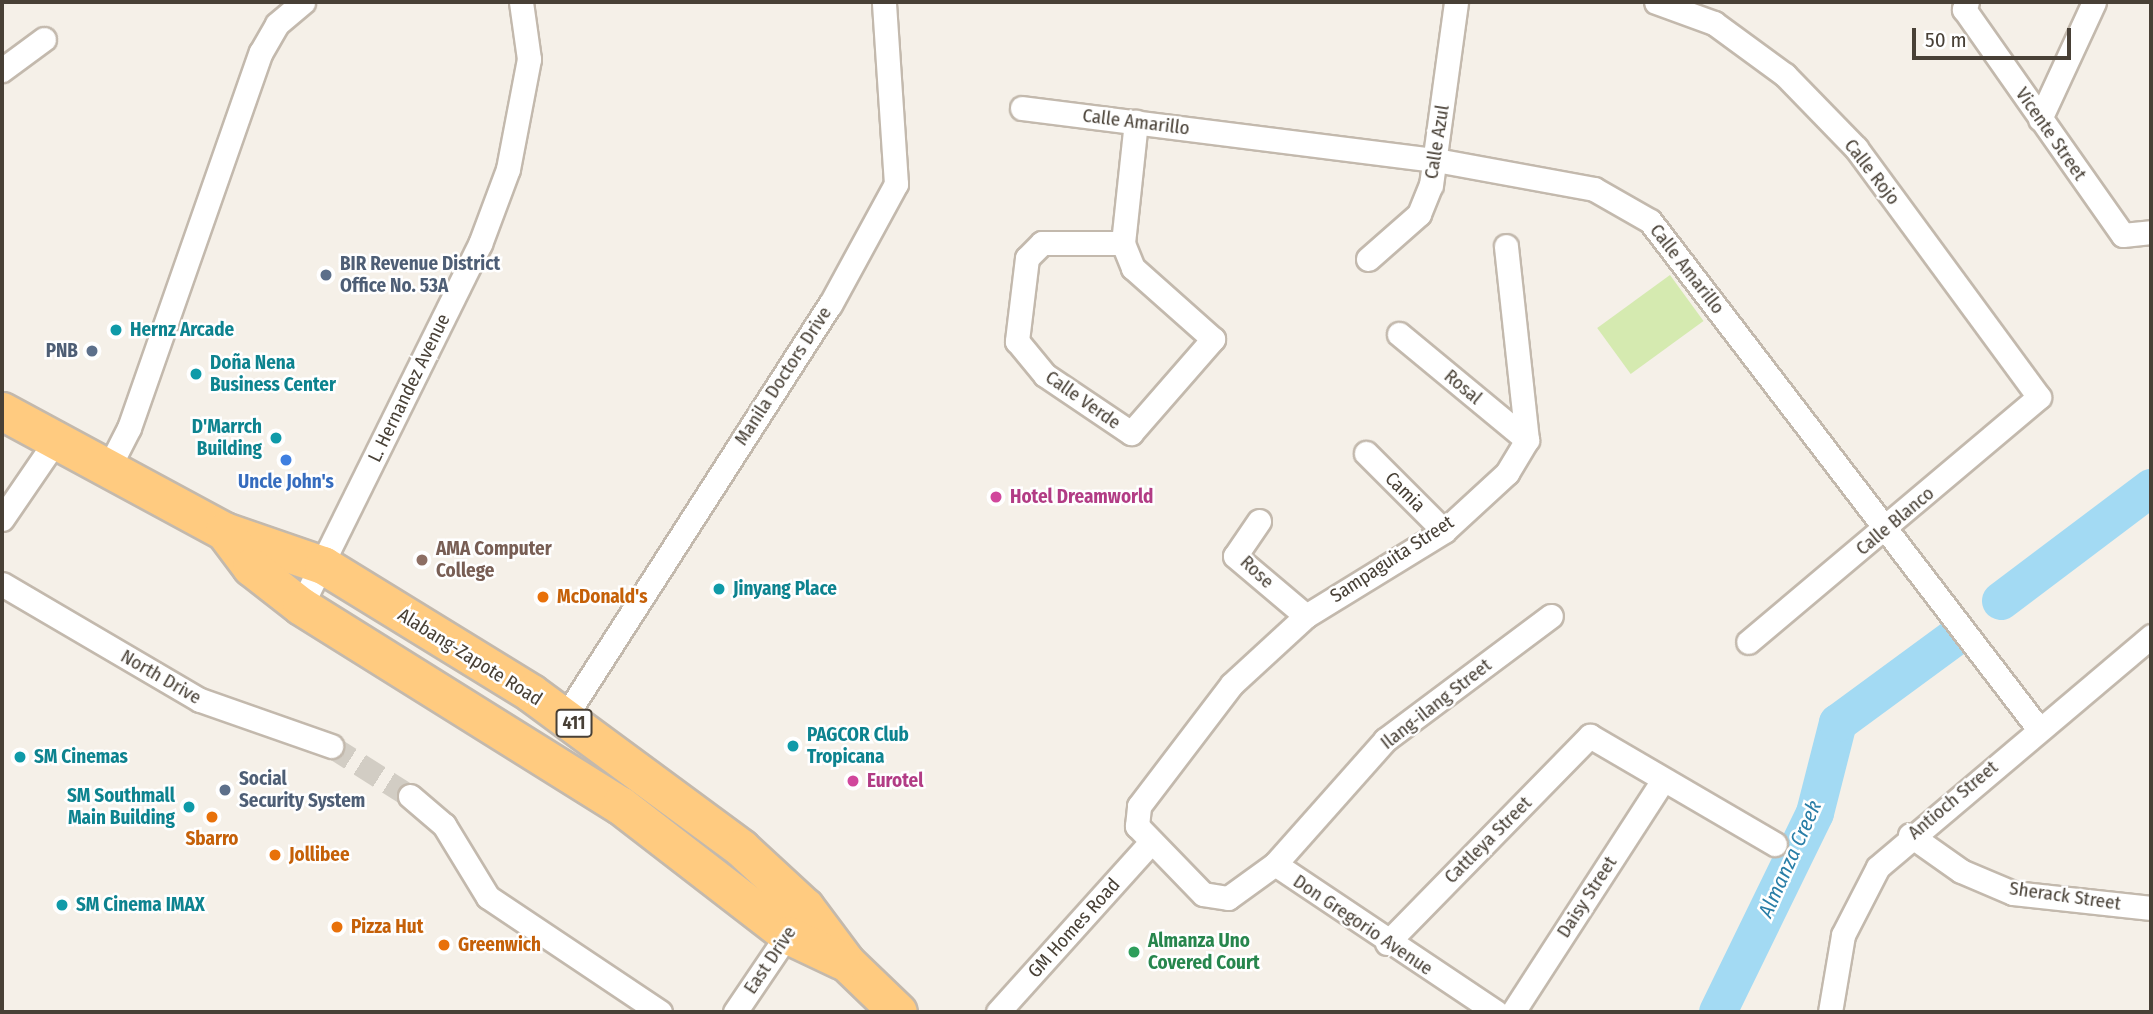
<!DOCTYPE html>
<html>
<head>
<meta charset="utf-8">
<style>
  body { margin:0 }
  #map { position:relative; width:2153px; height:1014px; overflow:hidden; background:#f5f0e8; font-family:"Fira Sans Condensed",sans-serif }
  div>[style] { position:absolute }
  .green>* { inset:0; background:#d5eab0; transform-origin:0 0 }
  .river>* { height:38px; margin:-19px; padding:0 19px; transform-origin:19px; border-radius:19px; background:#a3daf3 }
  .minor-tunnel>* { height:23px; margin-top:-11.5px; transform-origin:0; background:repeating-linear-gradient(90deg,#d2cdc4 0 23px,transparent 0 34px) }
  .roads { filter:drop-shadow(2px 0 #c3b9ad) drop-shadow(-2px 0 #c3b9ad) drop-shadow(0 2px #c3b9ad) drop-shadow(0 -2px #c3b9ad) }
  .minor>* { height:23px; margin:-11.5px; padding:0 11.5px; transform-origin:11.5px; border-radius:11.5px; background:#fff }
  .trunk>* { height:37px; margin:-18.5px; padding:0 18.5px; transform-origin:18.5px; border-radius:18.5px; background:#ffcb80 }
  .dots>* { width:19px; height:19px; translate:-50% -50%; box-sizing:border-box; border:4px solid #fff; border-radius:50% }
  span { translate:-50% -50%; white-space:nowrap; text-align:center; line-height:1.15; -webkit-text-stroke:5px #fff; paint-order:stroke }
  .shield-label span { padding:2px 5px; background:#fff; border:2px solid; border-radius:5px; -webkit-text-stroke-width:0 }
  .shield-label { font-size:18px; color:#484036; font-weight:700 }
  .street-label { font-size:19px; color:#484036 }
  .service-label { font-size:19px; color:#4e5e75; font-weight:700 }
  .left { translate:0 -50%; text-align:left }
  .right { translate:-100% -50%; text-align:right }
  .culture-label { font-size:19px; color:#0d838f; font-weight:700 }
  .shop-label { font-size:19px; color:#366cbe; font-weight:700 }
  .hotel-label { font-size:19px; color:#b23c85; font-weight:700 }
  .education-label { font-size:19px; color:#785e54; font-weight:700 }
  .food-label { font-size:19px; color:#c56008; font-weight:700 }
  .leisure-label { font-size:19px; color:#27864d; font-weight:700 }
  .water-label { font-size:21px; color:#297ea7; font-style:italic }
  .frame { position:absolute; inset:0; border:4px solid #484036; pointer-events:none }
  .scale { position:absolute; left:1912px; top:28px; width:159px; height:32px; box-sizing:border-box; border:4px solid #484036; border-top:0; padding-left:9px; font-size:21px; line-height:24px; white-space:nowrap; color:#484036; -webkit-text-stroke:5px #fff; paint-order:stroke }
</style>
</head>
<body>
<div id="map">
  <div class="green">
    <div style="left:1670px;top:275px;width:57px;height:90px;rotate:54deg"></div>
  </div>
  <div class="river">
    <div style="left:2001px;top:601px;width:188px;rotate:-37deg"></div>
    <div style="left:1718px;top:1012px;width:221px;rotate:-64deg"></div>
    <div style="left:1815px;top:813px;width:93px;rotate:-75.7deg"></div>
    <div style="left:1838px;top:723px;width:150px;rotate:-36.3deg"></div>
  </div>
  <div class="minor-tunnel">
    <div style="left:331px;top:746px;width:93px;rotate:32.3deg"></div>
  </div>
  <div class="roads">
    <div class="minor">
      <div style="left:1656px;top:2px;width:62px;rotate:19.9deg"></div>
      <div style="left:1714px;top:23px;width:88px;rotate:36.2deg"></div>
      <div style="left:1785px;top:75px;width:102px;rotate:45.8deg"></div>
      <div style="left:1856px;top:148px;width:309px;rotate:53.7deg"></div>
      <div style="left:2039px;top:397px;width:380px;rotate:139.9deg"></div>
      <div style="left:1967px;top:2px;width:8px;rotate:113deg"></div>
      <div style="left:1964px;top:9px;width:276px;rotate:54.9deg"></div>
      <div style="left:2123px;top:235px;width:28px;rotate:-6deg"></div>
      <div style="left:2px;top:70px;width:52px;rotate:-36.4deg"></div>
      <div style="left:1022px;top:108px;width:417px;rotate:7.2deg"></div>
      <div style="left:1436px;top:160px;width:161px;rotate:10.4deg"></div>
      <div style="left:1594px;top:189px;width:64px;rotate:29.7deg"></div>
      <div style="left:1650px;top:221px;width:638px;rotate:52.57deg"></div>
      <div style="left:2040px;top:119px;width:129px;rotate:-65.2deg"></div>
      <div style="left:1123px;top:243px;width:81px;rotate:180deg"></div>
      <div style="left:1042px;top:243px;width:21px;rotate:135deg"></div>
      <div style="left:1027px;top:258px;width:84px;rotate:96.9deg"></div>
      <div style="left:1017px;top:341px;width:44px;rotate:50.5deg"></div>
      <div style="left:1045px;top:375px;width:104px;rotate:34deg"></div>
      <div style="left:1131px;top:433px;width:125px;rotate:-48.9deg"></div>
      <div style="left:1213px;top:339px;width:107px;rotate:-138.4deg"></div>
      <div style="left:1133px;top:268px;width:27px;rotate:-112deg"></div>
      <div style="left:1123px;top:243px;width:122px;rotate:-83.9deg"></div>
      <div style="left:1368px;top:259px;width:68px;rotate:-41.4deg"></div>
      <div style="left:1419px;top:214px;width:31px;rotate:-68deg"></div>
      <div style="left:1431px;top:185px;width:185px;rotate:-82.2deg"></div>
      <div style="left:1399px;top:334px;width:166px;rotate:39.6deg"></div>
      <div style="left:1366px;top:453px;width:110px;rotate:45deg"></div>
      <div style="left:108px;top:469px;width:46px;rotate:-62.9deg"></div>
      <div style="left:129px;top:428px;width:398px;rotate:-70.7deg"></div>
      <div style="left:261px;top:52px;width:32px;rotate:-60deg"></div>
      <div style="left:277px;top:24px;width:34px;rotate:-40deg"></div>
      <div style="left:2px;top:519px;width:96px;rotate:-55.6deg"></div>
      <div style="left:1259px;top:521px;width:42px;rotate:124.4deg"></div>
      <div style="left:1235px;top:556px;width:93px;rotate:40.2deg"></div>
      <div style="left:2px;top:584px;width:229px;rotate:30.4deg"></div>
      <div style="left:200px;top:700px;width:139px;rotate:19.3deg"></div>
      <div style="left:301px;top:606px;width:404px;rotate:-63.7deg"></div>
      <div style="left:480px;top:244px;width:80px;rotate:-69.5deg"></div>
      <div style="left:508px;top:169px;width:112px;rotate:-79.2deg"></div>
      <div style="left:529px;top:59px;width:58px;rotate:-98deg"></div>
      <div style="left:565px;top:717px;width:490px;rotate:-57.3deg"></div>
      <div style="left:830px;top:305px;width:138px;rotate:-61.4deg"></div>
      <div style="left:896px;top:184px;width:182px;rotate:-93.8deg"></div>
      <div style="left:410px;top:796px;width:45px;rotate:40.5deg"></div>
      <div style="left:444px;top:825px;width:84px;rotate:58.6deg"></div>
      <div style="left:488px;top:897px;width:207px;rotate:33.8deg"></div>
      <div style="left:1910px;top:835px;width:62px;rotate:35.2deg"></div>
      <div style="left:1961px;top:871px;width:56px;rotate:22.9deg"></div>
      <div style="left:2013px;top:893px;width:139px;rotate:6.2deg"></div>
      <div style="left:1275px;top:864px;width:166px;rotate:-48.4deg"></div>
      <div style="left:1385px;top:740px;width:207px;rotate:-36.8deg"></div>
      <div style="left:1387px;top:943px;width:290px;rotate:-45.6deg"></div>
      <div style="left:1590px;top:736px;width:214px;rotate:30.3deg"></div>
      <div style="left:735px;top:1012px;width:105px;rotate:-55.9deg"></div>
      <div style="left:998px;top:1012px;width:227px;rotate:-48deg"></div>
      <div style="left:1496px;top:1012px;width:266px;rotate:-146.2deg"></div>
      <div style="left:1275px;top:864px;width:58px;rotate:144.1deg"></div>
      <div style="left:1228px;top:898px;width:25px;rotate:-171deg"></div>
      <div style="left:1203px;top:894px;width:95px;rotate:-134.1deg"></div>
      <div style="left:1137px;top:826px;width:20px;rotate:-84deg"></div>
      <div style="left:1139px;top:806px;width:153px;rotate:-52.7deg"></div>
      <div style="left:1232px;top:684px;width:100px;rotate:-42.6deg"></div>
      <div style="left:1306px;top:616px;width:162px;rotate:-31.6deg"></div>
      <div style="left:1444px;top:531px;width:86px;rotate:-42.6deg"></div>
      <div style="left:1507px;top:473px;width:39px;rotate:-59deg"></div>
      <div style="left:1527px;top:440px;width:195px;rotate:-96.2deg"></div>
      <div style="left:1513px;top:1012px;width:274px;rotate:-57.1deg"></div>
      <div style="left:1830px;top:1012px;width:78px;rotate:-80.4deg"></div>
      <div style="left:1843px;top:935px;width:76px;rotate:-62.8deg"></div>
      <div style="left:1878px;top:867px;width:358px;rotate:-40.2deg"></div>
    </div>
    <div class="trunk">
      <div style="left:2px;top:411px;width:252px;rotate:28.4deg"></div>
      <div style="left:224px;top:531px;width:105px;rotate:19deg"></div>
      <div style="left:323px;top:565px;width:244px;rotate:31.6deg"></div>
      <div style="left:531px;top:693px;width:261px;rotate:36.4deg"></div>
      <div style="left:741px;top:848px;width:87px;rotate:42.7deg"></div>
      <div style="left:805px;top:907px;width:69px;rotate:53.3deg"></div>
      <div style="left:846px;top:962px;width:72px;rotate:43.9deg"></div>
      <div style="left:224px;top:531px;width:45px;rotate:53.1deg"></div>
      <div style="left:251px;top:567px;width:63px;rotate:38deg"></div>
      <div style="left:301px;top:606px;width:376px;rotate:32deg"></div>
      <div style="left:620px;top:805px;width:212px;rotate:37.7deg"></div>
      <div style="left:788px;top:935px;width:59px;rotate:25.3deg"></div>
    </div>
  </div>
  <div class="dots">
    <div style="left:326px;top:275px;background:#5c6f8a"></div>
    <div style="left:116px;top:330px;background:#0f9aa8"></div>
    <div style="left:92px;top:351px;background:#5c6f8a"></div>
    <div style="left:196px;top:374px;background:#0f9aa8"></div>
    <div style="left:276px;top:438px;background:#0f9aa8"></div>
    <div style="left:286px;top:460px;background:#3f7fe0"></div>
    <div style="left:996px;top:497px;background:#d1479c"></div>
    <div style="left:422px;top:560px;background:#8d6e63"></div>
    <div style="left:719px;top:589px;background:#0f9aa8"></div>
    <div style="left:543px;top:597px;background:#e8710a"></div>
    <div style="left:793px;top:746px;background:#0f9aa8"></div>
    <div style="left:20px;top:757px;background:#0f9aa8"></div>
    <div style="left:853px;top:781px;background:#d1479c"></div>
    <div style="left:225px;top:790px;background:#5c6f8a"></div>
    <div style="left:189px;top:807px;background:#0f9aa8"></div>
    <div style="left:212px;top:817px;background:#e8710a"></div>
    <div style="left:275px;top:855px;background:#e8710a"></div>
    <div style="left:62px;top:905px;background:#0f9aa8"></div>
    <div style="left:337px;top:927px;background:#e8710a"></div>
    <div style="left:444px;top:945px;background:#e8710a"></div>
    <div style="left:1134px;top:952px;background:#2e9e5b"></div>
  </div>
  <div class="shield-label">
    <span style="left:574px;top:723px">411</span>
  </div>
  <div class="street-label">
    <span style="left:1136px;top:122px;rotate:7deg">Calle Amarillo</span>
    <span style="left:2051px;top:134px;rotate:55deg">Vicente Street</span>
    <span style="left:1437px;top:142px;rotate:-81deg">Calle Azul</span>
    <span style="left:1872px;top:172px;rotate:52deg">Calle Rojo</span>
    <span style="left:1687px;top:269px;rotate:52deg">Calle Amarillo</span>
    <span style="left:783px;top:376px;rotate:-57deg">Manila Doctors Drive</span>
    <span style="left:1463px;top:387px;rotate:40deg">Rosal</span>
    <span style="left:409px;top:388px;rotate:-64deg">L. Hernandez Avenue</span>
    <span style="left:1083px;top:400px;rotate:35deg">Calle Verde</span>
    <span style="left:1405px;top:492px;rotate:45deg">Camia</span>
    <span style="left:1895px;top:521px;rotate:-40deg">Calle Blanco</span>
    <span style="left:1392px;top:559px;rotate:-33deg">Sampaguita Street</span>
    <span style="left:1257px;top:572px;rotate:43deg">Rose</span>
    <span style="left:470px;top:657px;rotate:32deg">Alabang-Zapote Road</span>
    <span style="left:161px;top:677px;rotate:30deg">North Drive</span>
    <span style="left:1436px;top:704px;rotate:-38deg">Ilang-ilang Street</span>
    <span style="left:1953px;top:800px;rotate:-40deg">Antioch Street</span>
    <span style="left:1488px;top:840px;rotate:-45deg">Cattleya Street</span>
    <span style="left:2065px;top:896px;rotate:8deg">Sherack Street</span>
    <span style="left:1587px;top:897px;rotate:-57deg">Daisy Street</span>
    <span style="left:1363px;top:925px;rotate:34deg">Don Gregorio Avenue</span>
    <span style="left:1074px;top:928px;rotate:-48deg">GM Homes Road</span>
    <span style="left:770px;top:960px;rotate:-56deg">East Drive</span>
  </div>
  <div class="service-label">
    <span class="left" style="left:340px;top:275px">BIR Revenue District<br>Office No. 53A</span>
    <span class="right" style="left:78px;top:351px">PNB</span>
    <span class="left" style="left:239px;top:790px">Social<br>Security System</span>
  </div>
  <div class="culture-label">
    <span class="left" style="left:130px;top:330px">Hernz Arcade</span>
    <span class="left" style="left:210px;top:374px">Doña Nena<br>Business Center</span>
    <span class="right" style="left:262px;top:438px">D'Marrch<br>Building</span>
    <span class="left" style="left:733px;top:589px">Jinyang Place</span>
    <span class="left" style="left:807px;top:746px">PAGCOR Club<br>Tropicana</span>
    <span class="left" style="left:34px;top:757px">SM Cinemas</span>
    <span class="right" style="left:175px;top:807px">SM Southmall<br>Main Building</span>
    <span class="left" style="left:76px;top:905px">SM Cinema IMAX</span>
  </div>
  <div class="shop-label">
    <span style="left:286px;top:482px">Uncle John's</span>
  </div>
  <div class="hotel-label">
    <span class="left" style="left:1010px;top:497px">Hotel Dreamworld</span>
    <span class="left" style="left:867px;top:781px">Eurotel</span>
  </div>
  <div class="education-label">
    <span class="left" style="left:436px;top:560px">AMA Computer<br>College</span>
  </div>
  <div class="food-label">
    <span class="left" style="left:557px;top:597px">McDonald's</span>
    <span style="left:212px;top:839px">Sbarro</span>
    <span class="left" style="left:289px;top:855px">Jollibee</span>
    <span class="left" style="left:351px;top:927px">Pizza Hut</span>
    <span class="left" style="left:458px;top:945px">Greenwich</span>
  </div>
  <div class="leisure-label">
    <span class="left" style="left:1148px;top:952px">Almanza Uno<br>Covered Court</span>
  </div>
  <div class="water-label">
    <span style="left:1790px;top:859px;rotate:-66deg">Almanza Creek</span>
  </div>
  <div class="frame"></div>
  <div class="scale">50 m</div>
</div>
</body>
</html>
